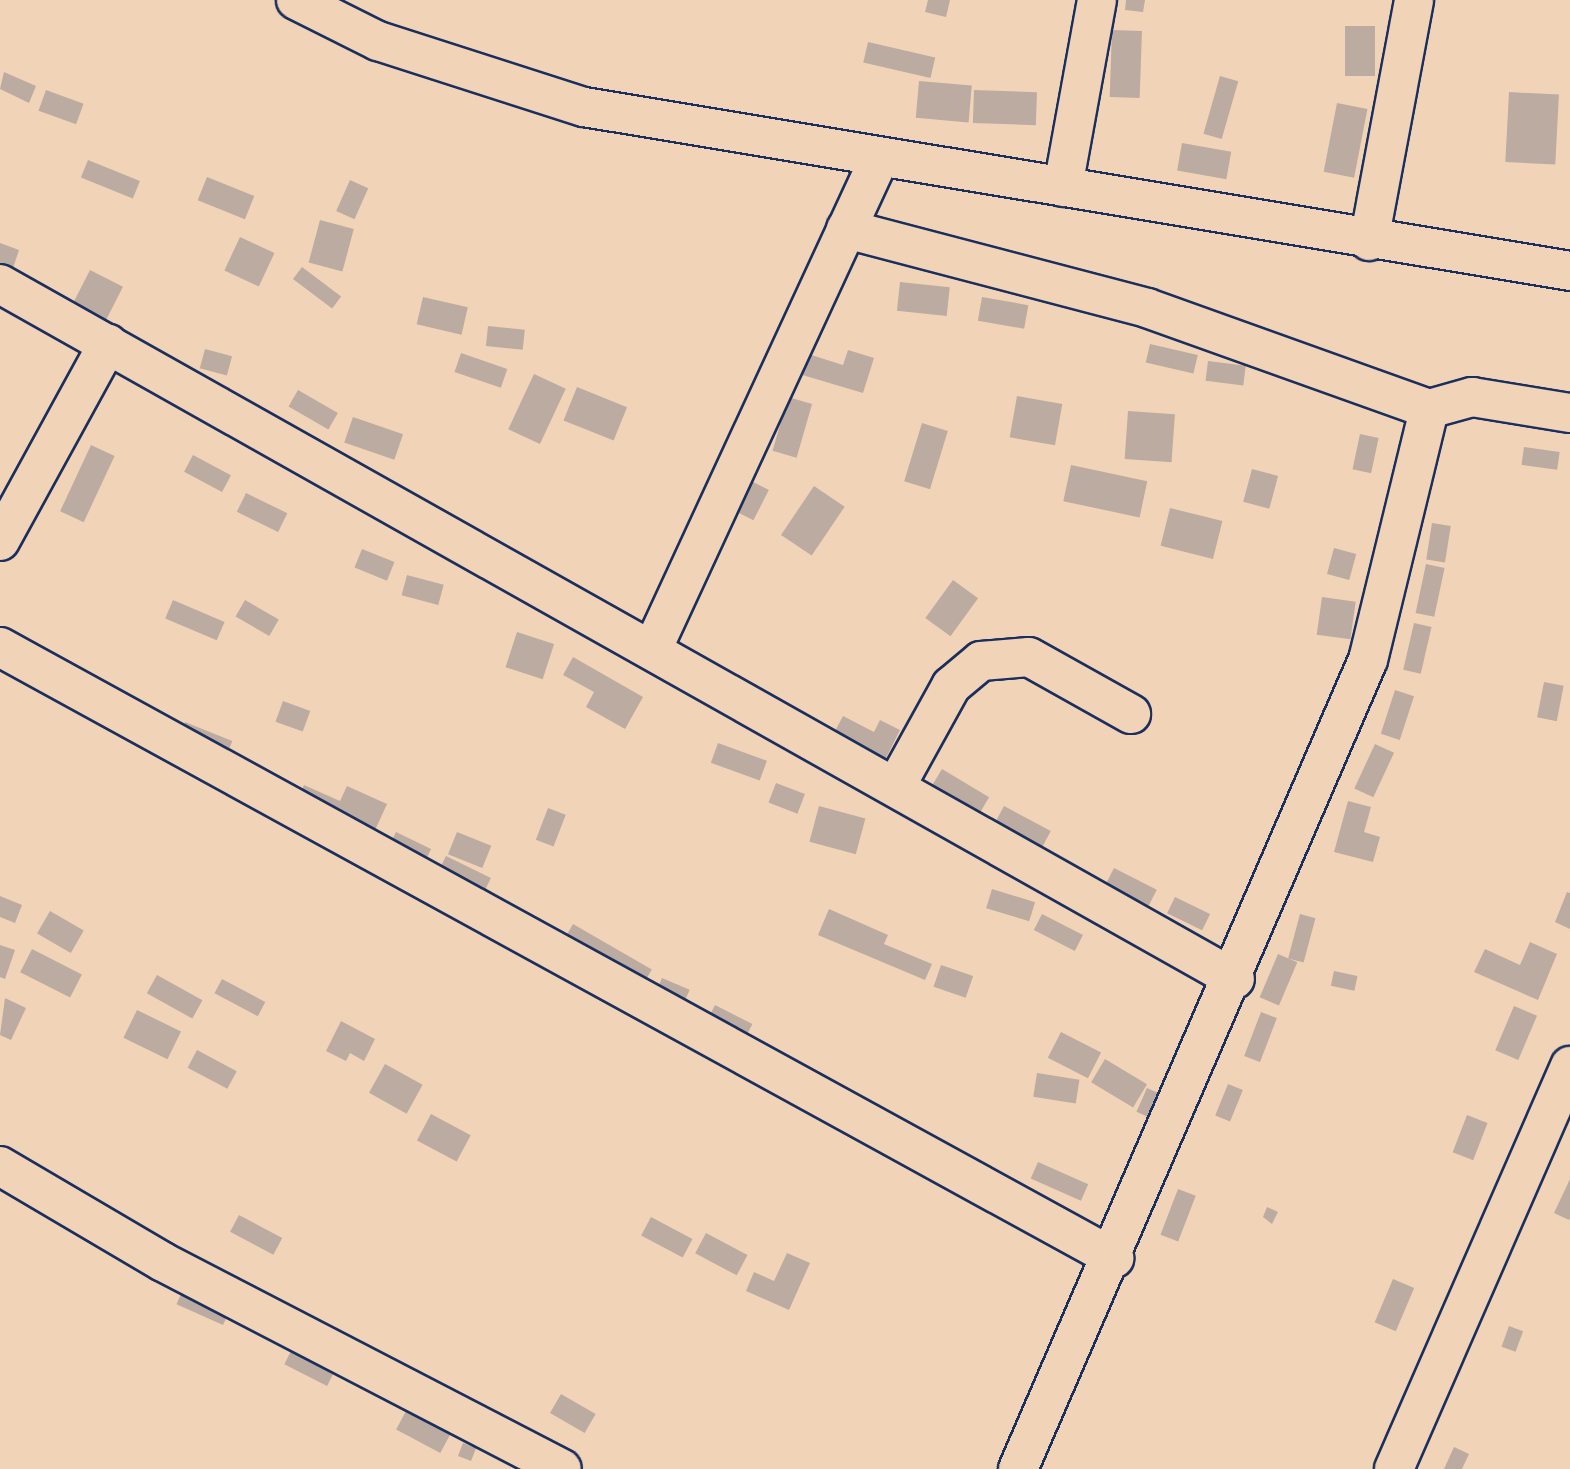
<!DOCTYPE html>
<html>
<head>
<meta charset="utf-8">
<style>
  body { margin:0 }
  #map { position:relative; width:1570px; height:1469px; overflow:hidden; background:#f1d4b7; font-family:Caveat,sans-serif }
  div>[style] { position:absolute }
  .building>* { inset:0; background:#bcaba1; transform-origin:0 0 }
  .roads { filter:drop-shadow(2px 0 #1b2f5e) drop-shadow(-2px 0 #1b2f5e) drop-shadow(0 2px #1b2f5e) drop-shadow(0 -2px #1b2f5e) }
  .street>* { height:38px; margin:-19px; padding:0 19px; transform-origin:19px; border-radius:19px; background:#f1d4b7 }
  .secondary>* { height:38px; margin:-19px; padding:0 19px; transform-origin:19px; border-radius:19px; background:#f1d4b7 }
  span { translate:-50% -50%; white-space:nowrap; text-align:center; line-height:1.15; -webkit-text-stroke:6px #f1d4b7; paint-order:stroke }
</style>
</head>
<body>
<div id="map">
  <div class="building">
    <div style="clip-path:polygon(928px 0,950px 0,946px 17px,925px 12px)"></div>
    <div style="clip-path:polygon(1126px 0,1145px 0,1143px 12px,1125px 10px)"></div>
    <div style="left:1345px;top:26px;width:30px;height:50px"></div>
    <div style="left:1112px;top:30px;width:30px;height:67px;rotate:2deg"></div>
    <div style="left:868px;top:42px;width:69px;height:21px;rotate:13deg"></div>
    <div style="clip-path:polygon(4px 72px,36px 86px,29px 103px,0 89px)"></div>
    <div style="left:1220px;top:76px;width:19px;height:60px;rotate:16deg"></div>
    <div style="left:919px;top:81px;width:53px;height:37px;rotate:5deg"></div>
    <div style="left:46px;top:90px;width:40px;height:22px;rotate:20deg"></div>
    <div style="left:974px;top:90px;width:63px;height:33px;rotate:2deg"></div>
    <div style="left:1509px;top:92px;width:50px;height:70px;rotate:3deg"></div>
    <div style="left:1337px;top:103px;width:31px;height:70px;rotate:11deg"></div>
    <div style="left:1182px;top:143px;width:50px;height:28px;rotate:10deg"></div>
    <div style="left:88px;top:160px;width:56px;height:19px;rotate:22deg"></div>
    <div style="left:207px;top:177px;width:51px;height:25px;rotate:22deg"></div>
    <div style="left:350px;top:180px;width:20px;height:34px;rotate:24deg"></div>
    <div style="left:320px;top:220px;width:35px;height:44px;rotate:15deg"></div>
    <div style="left:240px;top:237px;width:38px;height:37px;rotate:25deg"></div>
    <div style="clip-path:polygon(0 243px,19px 250px,13px 268px,0 264px)"></div>
    <div style="left:302px;top:267px;width:49px;height:15px;rotate:37deg"></div>
    <div style="left:90px;top:270px;width:37px;height:39px;rotate:27deg"></div>
    <div style="left:900px;top:282px;width:50px;height:29px;rotate:6deg"></div>
    <div style="left:423px;top:297px;width:46px;height:28px;rotate:13deg"></div>
    <div style="left:982px;top:297px;width:47px;height:24px;rotate:10deg"></div>
    <div style="left:488px;top:326px;width:37px;height:20px;rotate:6deg"></div>
    <div style="left:1150px;top:344px;width:49px;height:19px;rotate:13deg"></div>
    <div style="left:205px;top:349px;width:28px;height:20px;rotate:15deg"></div>
    <div style="clip-path:polygon(848px 350px,874px 358px,863px 393px,799px 374px,805px 353px,843px 365px)"></div>
    <div style="left:461px;top:353px;width:49px;height:20px;rotate:19deg"></div>
    <div style="left:1208px;top:361px;width:38px;height:20px;rotate:7deg"></div>
    <div style="left:534px;top:374px;width:35px;height:61px;rotate:25deg"></div>
    <div style="left:577px;top:387px;width:54px;height:36px;rotate:22deg"></div>
    <div style="left:298px;top:390px;width:46px;height:19px;rotate:30deg"></div>
    <div style="left:1017px;top:396px;width:46px;height:42px;rotate:10deg"></div>
    <div style="left:788px;top:397px;width:25px;height:56px;rotate:16deg"></div>
    <div style="left:1128px;top:411px;width:47px;height:48px;rotate:4deg"></div>
    <div style="left:353px;top:417px;width:53px;height:27px;rotate:19deg"></div>
    <div style="left:922px;top:423px;width:27px;height:61px;rotate:17deg"></div>
    <div style="left:1360px;top:434px;width:19px;height:36px;rotate:12deg"></div>
    <div style="left:91px;top:445px;width:26px;height:73px;rotate:25deg"></div>
    <div style="left:1524px;top:447px;width:36px;height:18px;rotate:8deg"></div>
    <div style="left:193px;top:455px;width:43px;height:19px;rotate:28deg"></div>
    <div style="left:1071px;top:465px;width:78px;height:37px;rotate:12deg"></div>
    <div style="left:1252px;top:469px;width:27px;height:34px;rotate:15deg"></div>
    <div style="left:751px;top:481px;width:20px;height:34px;rotate:27deg"></div>
    <div style="left:814px;top:486px;width:37px;height:59px;rotate:34deg"></div>
    <div style="left:246px;top:493px;width:46px;height:21px;rotate:26deg"></div>
    <div style="left:1170px;top:508px;width:54px;height:39px;rotate:14deg"></div>
    <div style="left:1432px;top:523px;width:19px;height:37px;rotate:9deg"></div>
    <div style="left:1334px;top:548px;width:23px;height:27px;rotate:15deg"></div>
    <div style="left:362px;top:549px;width:35px;height:20px;rotate:22deg"></div>
    <div style="left:1426px;top:564px;width:19px;height:50px;rotate:12deg"></div>
    <div style="left:407px;top:575px;width:38px;height:21px;rotate:15deg"></div>
    <div style="left:953px;top:580px;width:31px;height:47px;rotate:36deg"></div>
    <div style="left:1322px;top:597px;width:34px;height:38px;rotate:8deg"></div>
    <div style="left:173px;top:600px;width:56px;height:20px;rotate:23deg"></div>
    <div style="left:245px;top:600px;width:39px;height:19px;rotate:30deg"></div>
    <div style="left:1414px;top:623px;width:18px;height:48px;rotate:13deg"></div>
    <div style="left:517px;top:632px;width:39px;height:37px;rotate:18deg"></div>
    <div style="clip-path:polygon(573px 657px,643px 697px,625px 729px,586px 707px,594px 692px,563px 675px)"></div>
    <div style="left:1544px;top:682px;width:20px;height:36px;rotate:11deg"></div>
    <div style="left:1395px;top:690px;width:20px;height:46px;rotate:18deg"></div>
    <div style="left:283px;top:701px;width:29px;height:22px;rotate:20deg"></div>
    <div style="clip-path:polygon(843px 716px,874px 732px,880px 720px,900px 730px,884px 762px,833px 735px)"></div>
    <div style="left:185px;top:722px;width:51px;height:21px;rotate:22deg"></div>
    <div style="left:718px;top:743px;width:52px;height:21px;rotate:20deg"></div>
    <div style="left:1375px;top:744px;width:21px;height:49px;rotate:25deg"></div>
    <div style="left:942px;top:769px;width:55px;height:22px;rotate:31deg"></div>
    <div style="left:776px;top:783px;width:31px;height:21px;rotate:21deg"></div>
    <div style="clip-path:polygon(304px 785px,340px 801px,347px 786px,387px 804px,371px 839px,296px 804px)"></div>
    <div style="clip-path:polygon(1348px 801px,1371px 807px,1364px 832px,1380px 837px,1373px 862px,1334px 852px)"></div>
    <div style="left:819px;top:806px;width:48px;height:37px;rotate:15deg"></div>
    <div style="left:1004px;top:806px;width:53px;height:21px;rotate:28deg"></div>
    <div style="left:548px;top:808px;width:19px;height:34px;rotate:21deg"></div>
    <div style="left:396px;top:832px;width:39px;height:20px;rotate:26deg"></div>
    <div style="left:457px;top:832px;width:37px;height:24px;rotate:22deg"></div>
    <div style="left:446px;top:856px;width:50px;height:21px;rotate:26deg"></div>
    <div style="left:1114px;top:868px;width:48px;height:19px;rotate:27deg"></div>
    <div style="left:992px;top:889px;width:45px;height:20px;rotate:17deg"></div>
    <div style="clip-path:polygon(1567px 892px,1570px 893px,1570px 929px,1555px 922px)"></div>
    <div style="clip-path:polygon(0 896px,22px 905px,15px 923px,0 917px)"></div>
    <div style="left:1175px;top:897px;width:39px;height:18px;rotate:26deg"></div>
    <div style="clip-path:polygon(829px 909px,888px 935px,884px 944px,932px 964px,925px 980px,818px 935px)"></div>
    <div style="left:50px;top:911px;width:39px;height:26px;rotate:30deg"></div>
    <div style="left:1042px;top:914px;width:46px;height:18px;rotate:27deg"></div>
    <div style="left:1300px;top:914px;width:16px;height:46px;rotate:15deg"></div>
    <div style="left:573px;top:924px;width:91px;height:23px;rotate:30deg"></div>
    <div style="clip-path:polygon(1530px 942px,1557px 954px,1538px 1000px,1474px 972px,1485px 949px,1520px 965px)"></div>
    <div style="clip-path:polygon(0 945px,15px 950px,5px 979px,0 977px)"></div>
    <div style="left:32px;top:949px;width:56px;height:26px;rotate:27deg"></div>
    <div style="left:1278px;top:954px;width:21px;height:47px;rotate:23deg"></div>
    <div style="left:941px;top:965px;width:34px;height:23px;rotate:19deg"></div>
    <div style="left:1334px;top:971px;width:24px;height:15px;rotate:12deg"></div>
    <div style="left:157px;top:975px;width:52px;height:21px;rotate:29deg"></div>
    <div style="left:662px;top:978px;width:30px;height:22px;rotate:23deg"></div>
    <div style="left:222px;top:979px;width:49px;height:16px;rotate:28deg"></div>
    <div style="clip-path:polygon(5px 998px,26px 1008px,11px 1040px,0 1035px)"></div>
    <div style="left:715px;top:1005px;width:42px;height:22px;rotate:27deg"></div>
    <div style="left:1514px;top:1006px;width:25px;height:48px;rotate:23deg"></div>
    <div style="left:137px;top:1010px;width:49px;height:31px;rotate:26deg"></div>
    <div style="left:1261px;top:1012px;width:17px;height:47px;rotate:21deg"></div>
    <div style="clip-path:polygon(341px 1021px,375px 1039px,364px 1061px,350px 1053px,346px 1061px,326px 1051px)"></div>
    <div style="left:1061px;top:1032px;width:45px;height:29px;rotate:27deg"></div>
    <div style="left:197px;top:1050px;width:45px;height:20px;rotate:28deg"></div>
    <div style="left:1105px;top:1059px;width:49px;height:27px;rotate:31deg"></div>
    <div style="left:385px;top:1064px;width:43px;height:33px;rotate:29deg"></div>
    <div style="left:1037px;top:1073px;width:43px;height:24px;rotate:9deg"></div>
    <div style="left:1228px;top:1084px;width:16px;height:34px;rotate:22deg"></div>
    <div style="left:1147px;top:1088px;width:24px;height:26px;rotate:24deg"></div>
    <div style="left:431px;top:1114px;width:45px;height:30px;rotate:28deg"></div>
    <div style="left:1467px;top:1115px;width:22px;height:40px;rotate:21deg"></div>
    <div style="left:1038px;top:1162px;width:55px;height:18px;rotate:24deg"></div>
    <div style="clip-path:polygon(1570px 1179px,1570px 1218px,1569px 1220px,1554px 1213px)"></div>
    <div style="left:1178px;top:1189px;width:19px;height:49px;rotate:21deg"></div>
    <div style="clip-path:polygon(1267px 1207px,1278px 1212px,1272px 1224px,1263px 1217px)"></div>
    <div style="left:239px;top:1215px;width:49px;height:19px;rotate:28deg"></div>
    <div style="left:651px;top:1217px;width:47px;height:21px;rotate:28deg"></div>
    <div style="left:706px;top:1233px;width:47px;height:23px;rotate:28deg"></div>
    <div style="clip-path:polygon(787px 1253px,810px 1263px,789px 1310px,746px 1291px,754px 1272px,774px 1281px)"></div>
    <div style="left:1393px;top:1279px;width:23px;height:47px;rotate:23deg"></div>
    <div style="left:185px;top:1285px;width:51px;height:21px;rotate:24deg"></div>
    <div style="left:1509px;top:1326px;width:15px;height:22px;rotate:20deg"></div>
    <div style="left:292px;top:1349px;width:48px;height:17px;rotate:27deg"></div>
    <div style="left:561px;top:1394px;width:40px;height:22px;rotate:30deg"></div>
    <div style="left:406px;top:1411px;width:50px;height:21px;rotate:28deg"></div>
    <div style="left:463px;top:1443px;width:14px;height:14px;rotate:21deg"></div>
    <div style="clip-path:polygon(1454px 1447px,1469px 1454px,1462px 1469px,1444px 1469px)"></div>
  </div>
  <div class="roads">
    <div class="street">
      <div style="left:1063px;top:187px;width:190px;rotate:-79.7deg"></div>
      <div style="left:846px;top:229px;width:311px;rotate:14.7deg"></div>
      <div style="left:1147px;top:308px;width:300px;rotate:19.7deg"></div>
      <div style="left:1429px;top:409px;width:45px;rotate:-15.6deg"></div>
      <div style="left:1472px;top:397px;width:99px;rotate:9.3deg"></div>
      <div style="left:1369px;top:241px;width:245px;rotate:-79.4deg"></div>
      <div style="left:0;top:284px;width:1417px;rotate:29.37deg"></div>
      <div style="left:0;top:541px;width:225px;rotate:-61.3deg"></div>
      <div style="left:0;top:647px;width:1271px;rotate:28.74deg"></div>
      <div style="left:652px;top:650px;width:541px;rotate:-65.19deg"></div>
      <div style="left:897px;top:784px;width:112px;rotate:-61.1deg"></div>
      <div style="left:951px;top:686px;width:39px;rotate:-40deg"></div>
      <div style="left:981px;top:661px;width:48px;rotate:-4.8deg"></div>
      <div style="left:1029px;top:657px;width:117px;rotate:29.2deg"></div>
      <div style="left:0;top:1166px;width:189px;rotate:30.5deg"></div>
      <div style="left:163px;top:1262px;width:449px;rotate:27.4deg"></div>
      <div style="left:1018px;top:1469px;width:881px;rotate:-66.61deg"></div>
      <div style="left:1368px;top:660px;width:258px;rotate:-76.3deg"></div>
      <div style="left:1394px;top:1469px;width:440px;rotate:-66.4deg"></div>
    </div>
    <div class="secondary">
      <div style="left:296px;top:0;width:92px;rotate:26.6deg"></div>
      <div style="left:378px;top:41px;width:216px;rotate:17.8deg"></div>
      <div style="left:584px;top:107px;width:1000px;rotate:9.44deg"></div>
    </div>
  </div>
</div>
</body>
</html>
